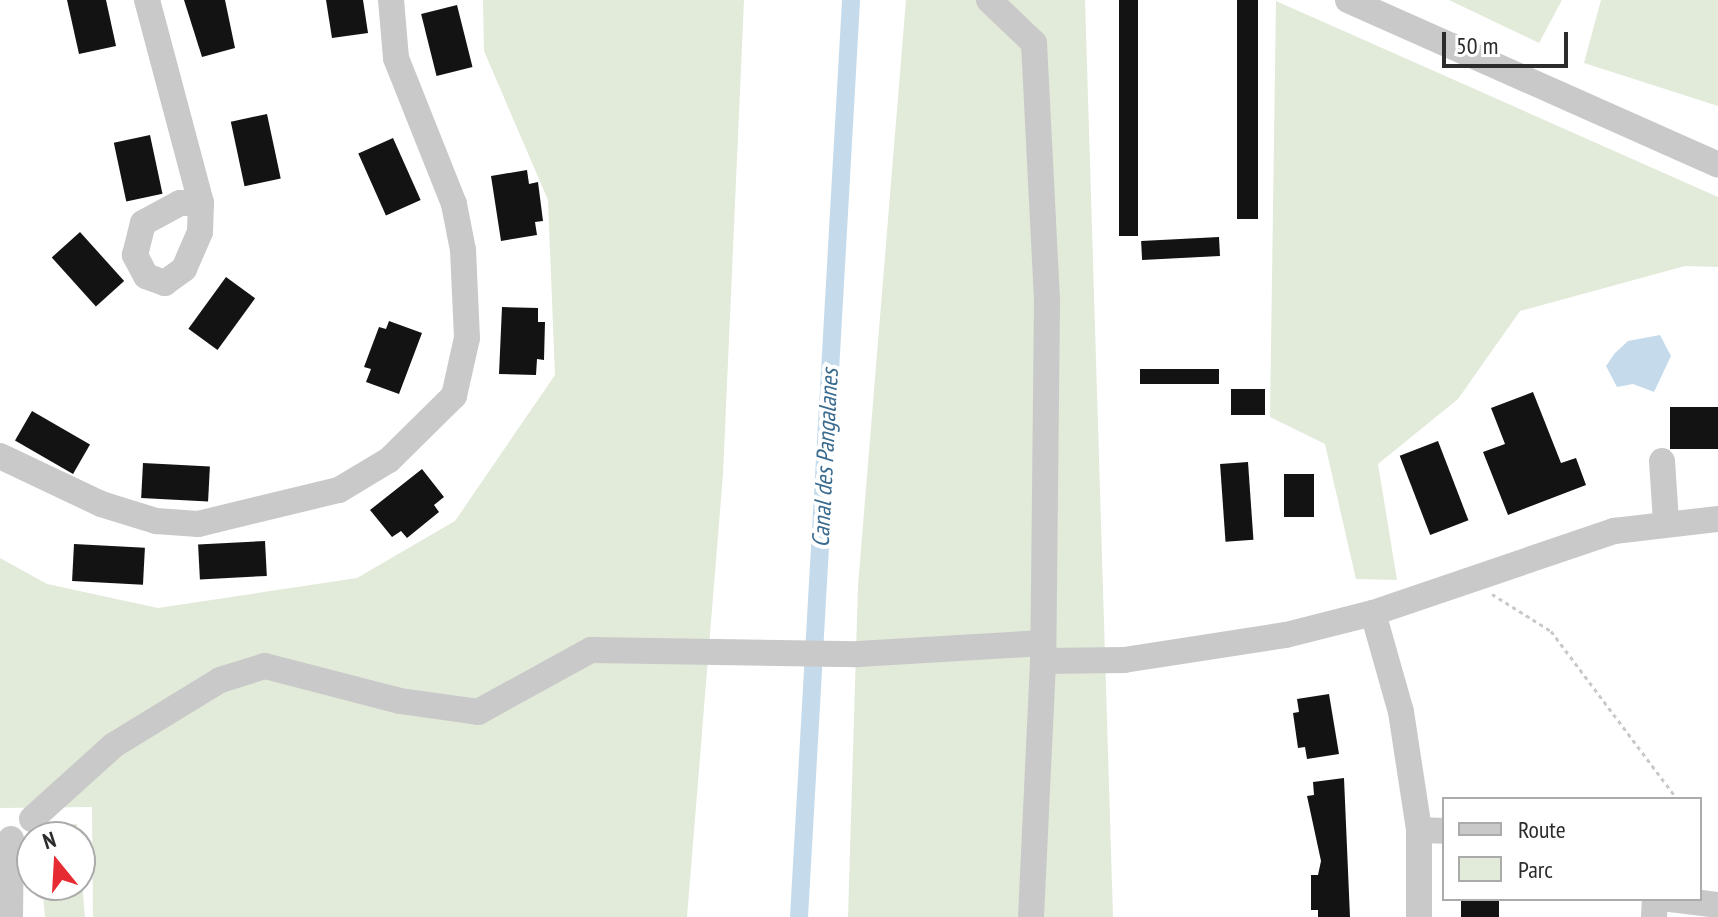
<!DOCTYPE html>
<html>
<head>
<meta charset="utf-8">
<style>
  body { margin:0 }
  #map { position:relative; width:1718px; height:917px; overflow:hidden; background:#fff; font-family:"PT Sans Narrow",sans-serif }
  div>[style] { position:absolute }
  .green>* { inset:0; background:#e2ead9 }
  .water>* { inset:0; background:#c5dbeb }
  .canal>* { height:18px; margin:-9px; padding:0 9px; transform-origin:9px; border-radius:9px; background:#c5dbeb }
  .building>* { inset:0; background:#131313; transform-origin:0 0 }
  .path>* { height:3px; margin-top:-1.5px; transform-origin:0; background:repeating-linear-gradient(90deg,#c9c9c9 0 4px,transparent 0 8px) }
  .minor>* { height:26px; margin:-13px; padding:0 13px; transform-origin:13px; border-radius:13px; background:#c9c9c9 }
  span { translate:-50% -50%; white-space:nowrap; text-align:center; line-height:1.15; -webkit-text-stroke:8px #fff; paint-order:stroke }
  .water-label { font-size:24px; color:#3a6b8f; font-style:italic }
  .legend { position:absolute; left:1442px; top:797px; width:260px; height:104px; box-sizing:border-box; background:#fff; border:2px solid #ababab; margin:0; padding:10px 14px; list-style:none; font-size:24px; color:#2c2c2c }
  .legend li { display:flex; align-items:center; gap:16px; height:40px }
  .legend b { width:40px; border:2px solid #ababab }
  .north { position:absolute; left:16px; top:821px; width:80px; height:80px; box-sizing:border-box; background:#fff; border:2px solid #ababab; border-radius:50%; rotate:342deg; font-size:22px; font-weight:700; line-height:32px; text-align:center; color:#2c2c2c }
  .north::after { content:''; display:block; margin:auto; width:28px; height:36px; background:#e72b33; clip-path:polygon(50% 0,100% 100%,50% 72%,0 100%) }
  .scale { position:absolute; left:1442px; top:32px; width:126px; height:36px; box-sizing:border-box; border:4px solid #2c2c2c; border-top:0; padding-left:10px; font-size:24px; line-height:28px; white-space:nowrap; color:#2c2c2c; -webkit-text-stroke:6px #fff; paint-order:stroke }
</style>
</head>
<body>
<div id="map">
  <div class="green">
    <div style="clip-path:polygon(483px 0,744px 0,723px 474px,687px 917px,93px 917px,92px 807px,0 808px,0 558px,47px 584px,158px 608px,357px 578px,455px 521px,555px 375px,548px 200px,484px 51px)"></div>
    <div style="clip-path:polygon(906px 0,1085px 0,1113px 917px,848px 917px,858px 586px)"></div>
    <div style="clip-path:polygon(1449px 0,1562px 0,1539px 43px)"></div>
    <div style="clip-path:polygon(1601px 0,1718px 0,1718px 106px,1584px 63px)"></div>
    <div style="clip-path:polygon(1276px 1px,1718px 197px,1718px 267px,1685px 266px,1520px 311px,1458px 399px,1378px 464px,1397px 580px,1356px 579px,1325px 444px,1270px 417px)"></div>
    <div style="clip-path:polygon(77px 824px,78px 837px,38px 837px,37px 827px)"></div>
    <div style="clip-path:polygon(80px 859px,85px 917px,45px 917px,42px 885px,80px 885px)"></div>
  </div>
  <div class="water">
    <div style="clip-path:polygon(1660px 335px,1671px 356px,1654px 392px,1633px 384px,1617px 387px,1606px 366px,1615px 353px,1628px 341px)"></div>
  </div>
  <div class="canal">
    <div style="left:799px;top:917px;width:918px;rotate:-86.75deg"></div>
  </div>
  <div class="building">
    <div style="clip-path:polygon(67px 0,106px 0,116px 46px,79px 54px)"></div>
    <div style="clip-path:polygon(184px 0,225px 0,235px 48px,202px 57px)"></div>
    <div style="clip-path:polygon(326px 0,363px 0,368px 33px,332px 38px)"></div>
    <div style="left:1119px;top:0;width:19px;height:236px"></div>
    <div style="left:1237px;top:0;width:21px;height:219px"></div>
    <div style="left:457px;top:5px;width:64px;height:37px;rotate:76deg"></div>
    <div style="left:267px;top:114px;width:66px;height:37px;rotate:78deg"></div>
    <div style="left:150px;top:135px;width:60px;height:37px;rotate:78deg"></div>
    <div style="left:393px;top:138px;width:68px;height:38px;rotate:66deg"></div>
    <div style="clip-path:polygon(527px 170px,529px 184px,538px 182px,543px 221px,535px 222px,537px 235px,501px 241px,491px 176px)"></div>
    <div style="left:80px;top:232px;width:66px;height:38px;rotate:48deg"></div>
    <div style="left:1219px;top:237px;width:19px;height:78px;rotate:87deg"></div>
    <div style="left:226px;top:277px;width:36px;height:64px;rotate:36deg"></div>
    <div style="clip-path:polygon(502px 307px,538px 308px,538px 322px,545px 322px,544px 360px,537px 359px,536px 375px,499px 374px)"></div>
    <div style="clip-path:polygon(389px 321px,422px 333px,399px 394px,366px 382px,371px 369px,364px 367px,379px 327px,386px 329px)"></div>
    <div style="left:1219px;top:369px;width:15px;height:79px;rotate:90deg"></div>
    <div style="left:1231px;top:389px;width:34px;height:26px"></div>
    <div style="clip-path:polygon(1533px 392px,1561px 463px,1576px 458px,1586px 485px,1508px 515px,1483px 452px,1505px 444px,1491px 408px)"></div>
    <div style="left:1718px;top:407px;width:42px;height:48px;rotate:90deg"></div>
    <div style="left:32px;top:411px;width:67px;height:34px;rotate:30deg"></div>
    <div style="left:1438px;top:441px;width:85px;height:41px;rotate:69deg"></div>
    <div style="left:1248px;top:462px;width:78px;height:28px;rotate:86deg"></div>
    <div style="left:143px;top:463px;width:67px;height:35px;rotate:3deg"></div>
    <div style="clip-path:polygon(422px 469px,444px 497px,434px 505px,439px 512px,407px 538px,401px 531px,392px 537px,370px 510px)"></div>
    <div style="left:1314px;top:474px;width:43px;height:30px;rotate:90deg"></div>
    <div style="left:265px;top:541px;width:35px;height:67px;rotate:87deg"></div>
    <div style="left:74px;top:544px;width:71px;height:37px;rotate:3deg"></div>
    <div style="clip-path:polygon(1329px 694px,1339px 754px,1307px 759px,1305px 747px,1298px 748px,1293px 713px,1299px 712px,1297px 699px)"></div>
    <div style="clip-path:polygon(1344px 778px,1350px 917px,1318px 917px,1318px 910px,1311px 910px,1311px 875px,1318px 875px,1321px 861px,1307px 796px,1314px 795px,1313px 782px)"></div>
    <div style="left:1461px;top:899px;width:38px;height:18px"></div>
  </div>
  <div class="path">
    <div style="left:1492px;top:594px;width:70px;rotate:32.1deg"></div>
    <div style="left:1551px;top:631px;width:210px;rotate:53.1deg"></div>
  </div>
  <div class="minor">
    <div style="left:147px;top:0;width:210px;rotate:75.1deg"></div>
    <div style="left:201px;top:203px;width:29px;rotate:92deg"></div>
    <div style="left:200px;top:232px;width:40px;rotate:113.4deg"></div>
    <div style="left:184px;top:269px;width:24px;rotate:144deg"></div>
    <div style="left:165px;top:283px;width:20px;rotate:-160deg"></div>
    <div style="left:146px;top:276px;width:24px;rotate:-118deg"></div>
    <div style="left:135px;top:255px;width:33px;rotate:-76deg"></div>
    <div style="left:143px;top:223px;width:42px;rotate:-28.4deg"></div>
    <div style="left:180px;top:203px;width:21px"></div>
    <div style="left:989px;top:0;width:62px;rotate:43.7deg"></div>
    <div style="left:1034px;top:43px;width:259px;rotate:87.1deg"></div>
    <div style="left:1047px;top:302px;width:359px;rotate:90.6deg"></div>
    <div style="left:1043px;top:661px;width:81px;rotate:-0.7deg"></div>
    <div style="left:1124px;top:660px;width:164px;rotate:-8.8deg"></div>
    <div style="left:1286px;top:635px;width:90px;rotate:-14.2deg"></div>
    <div style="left:1373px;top:613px;width:255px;rotate:-18.8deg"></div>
    <div style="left:1614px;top:531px;width:105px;rotate:-6.6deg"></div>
    <div style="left:1348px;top:0;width:405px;rotate:24deg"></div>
    <div style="left:0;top:456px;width:112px;rotate:25.4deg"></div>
    <div style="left:101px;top:504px;width:58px;rotate:17.2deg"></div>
    <div style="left:156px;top:521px;width:42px;rotate:4.1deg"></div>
    <div style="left:198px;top:524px;width:145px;rotate:-13.6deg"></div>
    <div style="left:339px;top:490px;width:58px;rotate:-31deg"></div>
    <div style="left:389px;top:460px;width:91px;rotate:-44.6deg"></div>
    <div style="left:454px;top:396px;width:59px;rotate:-77.4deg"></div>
    <div style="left:467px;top:338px;width:88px;rotate:-92.6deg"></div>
    <div style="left:463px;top:250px;width:47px;rotate:-101.1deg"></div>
    <div style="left:454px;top:204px;width:157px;rotate:-111.7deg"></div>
    <div style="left:396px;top:58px;width:58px;rotate:-94.9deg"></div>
    <div style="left:1662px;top:461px;width:61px;rotate:86.2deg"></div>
    <div style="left:1373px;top:613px;width:103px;rotate:74.2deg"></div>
    <div style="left:1401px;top:712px;width:119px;rotate:81.3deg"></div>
    <div style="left:32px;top:819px;width:110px;rotate:-42.1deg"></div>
    <div style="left:114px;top:745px;width:124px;rotate:-31.5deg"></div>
    <div style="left:220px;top:680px;width:47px;rotate:-17.3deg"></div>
    <div style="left:265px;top:666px;width:139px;rotate:14.5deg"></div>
    <div style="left:400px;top:701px;width:79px;rotate:8deg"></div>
    <div style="left:478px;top:712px;width:129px;rotate:-28.8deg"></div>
    <div style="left:591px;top:650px;width:267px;rotate:0.9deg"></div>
    <div style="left:858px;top:654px;width:185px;rotate:-3.4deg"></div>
    <div style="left:1670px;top:899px;width:48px;rotate:7.1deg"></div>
    <div style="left:10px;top:917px;width:78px;rotate:-89.3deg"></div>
    <div style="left:1031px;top:917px;width:256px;rotate:-87.3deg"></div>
    <div style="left:1419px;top:917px;width:87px;rotate:-90deg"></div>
    <div style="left:1419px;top:830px;width:25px;rotate:2deg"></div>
    <div style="left:1654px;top:917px;width:18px;rotate:-87deg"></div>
  </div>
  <div class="water-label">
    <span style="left:825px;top:458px;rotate:-87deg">Canal des Pangalanes</span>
  </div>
  <ul class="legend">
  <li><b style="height:10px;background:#c9c9c9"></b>Route</li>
  <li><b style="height:22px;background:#e2ead9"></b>Parc</li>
  </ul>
  <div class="north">N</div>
  <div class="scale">50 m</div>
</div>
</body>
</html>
